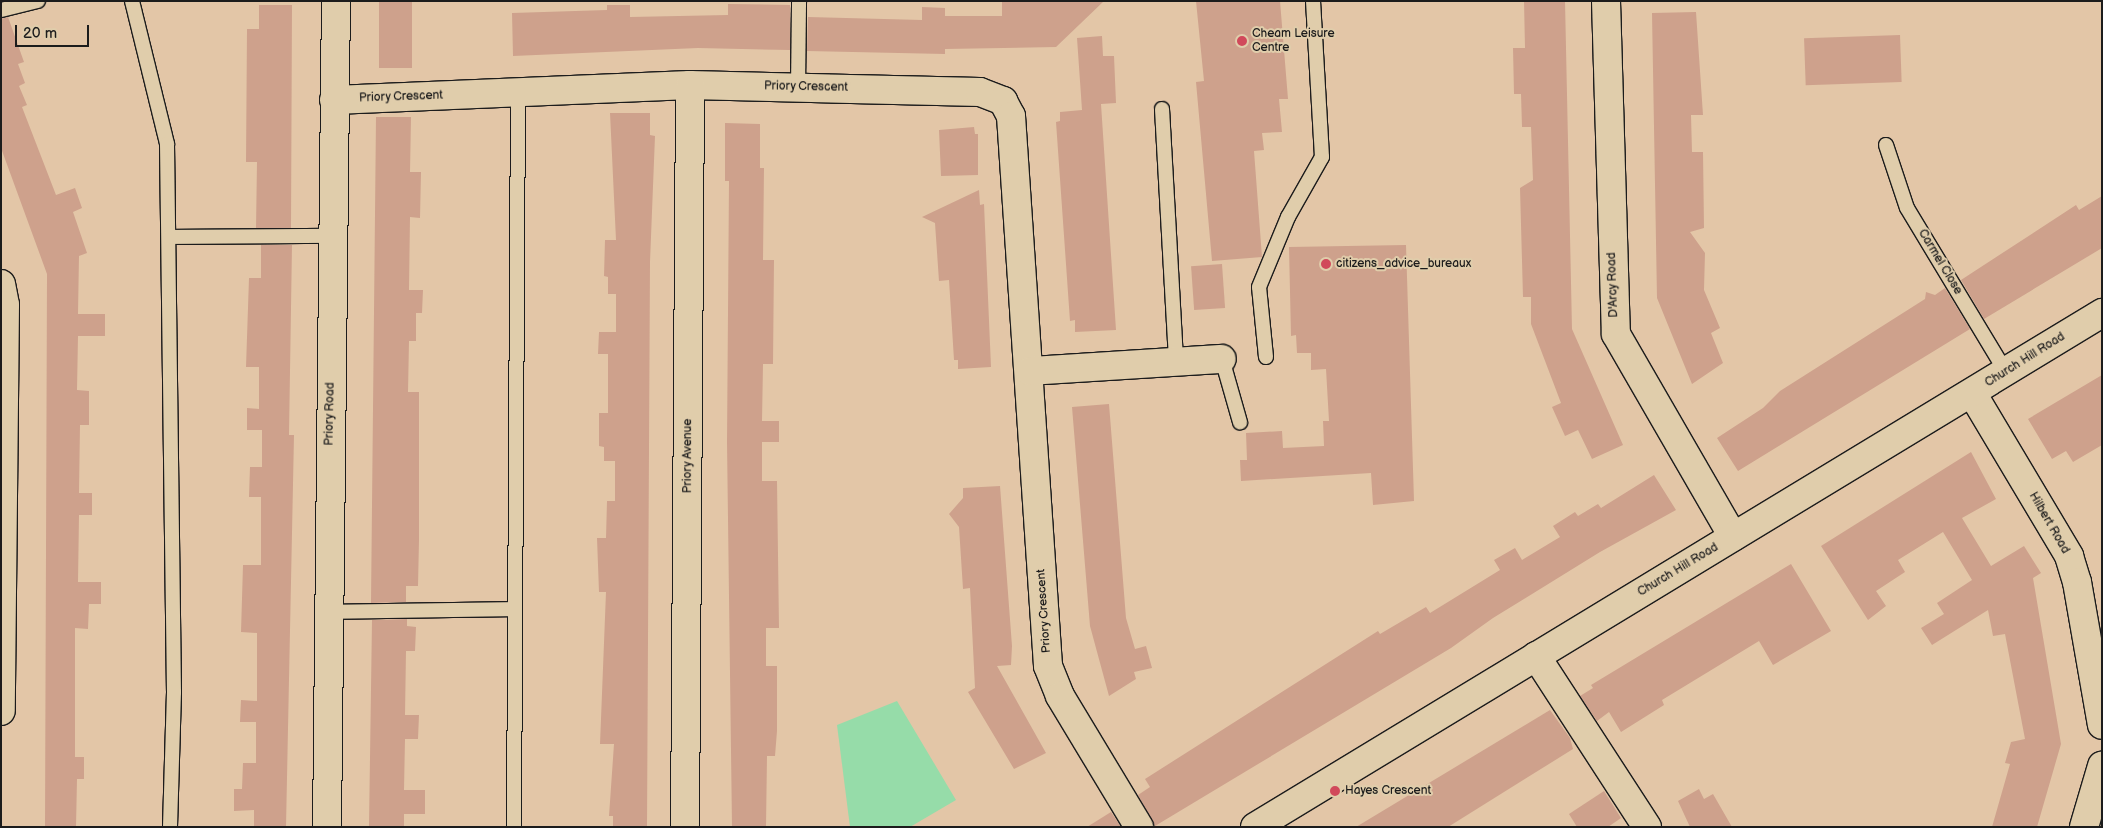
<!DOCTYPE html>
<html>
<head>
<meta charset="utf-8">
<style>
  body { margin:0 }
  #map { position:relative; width:2103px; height:828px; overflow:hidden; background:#e3c6a7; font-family:"Balsamiq Sans",sans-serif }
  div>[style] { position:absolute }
  .green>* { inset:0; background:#96dca9 }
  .building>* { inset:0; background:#cea18c; transform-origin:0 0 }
  .roads { filter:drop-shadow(1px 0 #1c1c1c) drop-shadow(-1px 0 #1c1c1c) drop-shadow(0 1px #1c1c1c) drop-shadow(0 -1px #1c1c1c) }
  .service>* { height:14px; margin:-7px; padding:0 7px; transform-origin:7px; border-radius:7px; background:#e0cdab }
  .minor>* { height:28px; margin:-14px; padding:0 14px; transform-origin:14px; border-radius:14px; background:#e0cdab }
  .tertiary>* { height:28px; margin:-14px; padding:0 14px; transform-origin:14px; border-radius:14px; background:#e0cdab }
  .dots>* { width:14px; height:14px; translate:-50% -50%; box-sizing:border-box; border:2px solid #e0cdab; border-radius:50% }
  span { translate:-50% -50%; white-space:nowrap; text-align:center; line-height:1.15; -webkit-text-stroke:4px #e0cdab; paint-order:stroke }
  .poi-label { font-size:12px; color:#1c1c1c }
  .left { translate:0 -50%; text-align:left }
  .street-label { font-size:12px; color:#1c1c1c }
  .frame { position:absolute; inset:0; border:2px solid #1c1c1c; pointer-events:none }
  .scale { position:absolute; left:15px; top:25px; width:74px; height:22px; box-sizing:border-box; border:2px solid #1c1c1c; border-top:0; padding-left:6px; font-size:15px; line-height:18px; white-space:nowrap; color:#1c1c1c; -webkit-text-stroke:4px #e0cdab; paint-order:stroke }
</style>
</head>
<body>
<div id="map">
  <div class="green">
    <div style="clip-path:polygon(897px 701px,956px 800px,910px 827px,850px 827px,837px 725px)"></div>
  </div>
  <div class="building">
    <div style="left:379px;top:1px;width:33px;height:67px"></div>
    <div style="clip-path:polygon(1002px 1px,1104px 1px,1056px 47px,945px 49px,945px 54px,807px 51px,808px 17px,922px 20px,922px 7px,945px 8px,945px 16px,1002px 16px)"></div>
    <div style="clip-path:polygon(1196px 1px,1280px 1px,1288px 99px,1279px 99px,1282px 132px,1262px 133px,1264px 150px,1254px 151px,1262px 257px,1212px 261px,1196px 82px,1204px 81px)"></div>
    <div style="clip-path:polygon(1524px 1px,1565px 1px,1572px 329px,1623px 445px,1592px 459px,1578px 430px,1565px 436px,1552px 407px,1561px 403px,1531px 324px,1531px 297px,1523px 297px,1520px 188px,1533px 180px,1531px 127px,1522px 127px,1521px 94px,1514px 94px,1513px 48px,1525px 48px)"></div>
    <div style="clip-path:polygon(728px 4px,790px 5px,790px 50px,698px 48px,513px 56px,512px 13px,607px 10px,607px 5px,630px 5px,630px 17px,728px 15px)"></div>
    <div style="clip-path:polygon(259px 5px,292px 5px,291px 228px,256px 228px,257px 162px,246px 162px,247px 29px,259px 29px)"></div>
    <div style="clip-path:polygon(1696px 12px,1703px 115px,1691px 115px,1692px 152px,1703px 152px,1704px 228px,1690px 232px,1705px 253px,1704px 290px,1720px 328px,1711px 333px,1723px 363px,1692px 384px,1657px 298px,1652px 13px)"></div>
    <div style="clip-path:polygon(8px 17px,24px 62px,18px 64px,25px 83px,19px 86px,27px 105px,22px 107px,56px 195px,75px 188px,82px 208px,73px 212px,87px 253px,79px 256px,78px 314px,105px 314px,105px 336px,78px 336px,77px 390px,89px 391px,89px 425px,80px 425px,79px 493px,92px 493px,92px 515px,79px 515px,78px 582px,101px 582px,101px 604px,89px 604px,88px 629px,75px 628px,75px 757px,84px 757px,84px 779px,77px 779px,76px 827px,45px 827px,47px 274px,1px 148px,1px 19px)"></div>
    <div style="left:1900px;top:35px;width:47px;height:96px;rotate:88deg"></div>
    <div style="clip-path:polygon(1102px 36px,1103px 56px,1114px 56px,1116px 103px,1101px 104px,1116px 330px,1075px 332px,1075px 320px,1070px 321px,1056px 122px,1060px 121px,1060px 112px,1082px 110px,1077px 38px)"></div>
    <div style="clip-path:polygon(610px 113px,650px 113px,650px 135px,655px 136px,650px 262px,647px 827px,613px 827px,613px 816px,609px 816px,614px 744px,600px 744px,606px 592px,599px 592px,597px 538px,606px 538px,607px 501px,615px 501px,615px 461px,604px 461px,604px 447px,599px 446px,599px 413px,608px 413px,608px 354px,598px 354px,599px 332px,616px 332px,616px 294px,608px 294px,608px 277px,604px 276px,605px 240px,616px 240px)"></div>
    <div style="clip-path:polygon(376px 117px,411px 117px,410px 172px,421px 172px,420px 218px,410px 217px,409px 290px,423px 290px,422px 313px,416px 313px,416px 341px,409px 341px,408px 392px,419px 392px,419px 540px,418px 586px,406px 586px,406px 602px,371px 603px)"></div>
    <div style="clip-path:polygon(725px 123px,760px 124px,760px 168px,764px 168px,763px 260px,774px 260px,773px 364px,763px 364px,762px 421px,779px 421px,779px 442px,762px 442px,762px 481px,777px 481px,779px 628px,766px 628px,766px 666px,777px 666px,777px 731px,775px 756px,767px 756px,766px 827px,732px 827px,727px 442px,729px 181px,725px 181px)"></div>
    <div style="clip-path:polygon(974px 127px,975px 134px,978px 134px,978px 175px,941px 176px,939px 130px)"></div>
    <div style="clip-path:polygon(979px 190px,980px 205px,984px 204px,991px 367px,958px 369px,958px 360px,954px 360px,949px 280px,939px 281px,935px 223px,922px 217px)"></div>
    <div style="clip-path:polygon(2102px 196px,2102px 248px,1984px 319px,1961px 280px,2076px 205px,2079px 210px)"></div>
    <div style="clip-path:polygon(261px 245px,292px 245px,289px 435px,294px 435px,286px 827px,254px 827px,254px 810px,234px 811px,234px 789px,242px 789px,243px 763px,256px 763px,256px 722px,240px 722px,241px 700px,257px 701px,257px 633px,241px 632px,243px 565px,261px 565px,261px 497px,249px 497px,250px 467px,262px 467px,262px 430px,247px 430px,247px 408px,259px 409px,259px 367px,246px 367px,249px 278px,261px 278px)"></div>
    <div style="clip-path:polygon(1406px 245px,1414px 501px,1373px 505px,1371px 473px,1241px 481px,1240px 460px,1247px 460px,1246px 433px,1282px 431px,1283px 448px,1324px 446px,1323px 421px,1329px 421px,1326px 369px,1311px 370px,1311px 353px,1297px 353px,1296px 335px,1291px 336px,1289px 247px)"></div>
    <div style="left:1222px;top:264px;width:44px;height:31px;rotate:86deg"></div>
    <div style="clip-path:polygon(1945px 288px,1970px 329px,1738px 471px,1717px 438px,1763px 408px,1780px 391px,1925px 299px,1926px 292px,1935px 295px)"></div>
    <div style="clip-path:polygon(2102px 375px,2102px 445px,2073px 462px,2066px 451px,2052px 459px,2028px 419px)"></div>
    <div style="clip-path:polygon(1109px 404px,1126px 618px,1135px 649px,1146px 646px,1152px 668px,1134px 672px,1136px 679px,1109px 696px,1090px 626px,1072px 407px)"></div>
    <div style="clip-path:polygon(1971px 452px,1996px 499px,1962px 518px,1991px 566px,2024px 546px,2041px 573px,2033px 578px,2061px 744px,2037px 827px,1992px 827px,2010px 764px,2005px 763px,2011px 742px,2025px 739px,2005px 634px,1993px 636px,1988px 610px,1932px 645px,1921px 628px,1944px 614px,1937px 603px,1972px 580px,1943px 532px,1898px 560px,1905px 572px,1876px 591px,1886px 606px,1868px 620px,1821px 546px)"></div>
    <div style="clip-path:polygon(1654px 475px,1676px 510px,1600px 552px,1493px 618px,1451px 648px,1155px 826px,1138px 795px,1150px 787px,1145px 779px,1378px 631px,1380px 634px,1426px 607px,1430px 613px,1500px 570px,1494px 560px,1515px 548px,1522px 560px,1560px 537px,1553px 526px,1575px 512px,1578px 516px,1598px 504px,1601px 508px)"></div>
    <div style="clip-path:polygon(1000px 486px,1012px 646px,1011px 665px,997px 666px,1046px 753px,1014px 769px,968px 692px,975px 688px,970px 588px,963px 589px,959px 527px,949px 514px,963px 498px,963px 488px)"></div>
    <div style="clip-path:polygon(1791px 564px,1831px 631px,1773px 665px,1759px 641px,1662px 700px,1664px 705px,1621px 732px,1609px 712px,1597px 721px,1580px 696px,1593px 688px,1591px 685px)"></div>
    <div style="clip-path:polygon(407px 619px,407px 626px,416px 627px,415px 651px,406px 651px,405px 715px,419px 715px,418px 739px,405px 739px,404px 790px,425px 790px,425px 814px,404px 814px,404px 827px,369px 827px,372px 620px)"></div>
    <div style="clip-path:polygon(1550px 710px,1570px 738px,1573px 749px,1448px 827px,1356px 827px)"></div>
    <div style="clip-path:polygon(1699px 789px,1704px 799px,1713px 794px,1732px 827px,1690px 827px,1678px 801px)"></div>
    <div style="clip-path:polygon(1604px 791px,1621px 818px,1608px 827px,1577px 827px,1569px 814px)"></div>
    <div style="clip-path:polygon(1111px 812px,1121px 827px,1087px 827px)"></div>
  </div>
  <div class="roads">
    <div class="service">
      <div style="left:132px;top:1px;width:147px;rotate:76.2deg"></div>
      <div style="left:167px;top:144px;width:548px;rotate:89.27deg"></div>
      <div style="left:174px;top:692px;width:135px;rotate:91.7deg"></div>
      <div style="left:1px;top:10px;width:38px;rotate:-14deg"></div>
      <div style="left:798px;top:87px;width:86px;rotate:-89.3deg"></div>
      <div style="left:1162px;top:109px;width:252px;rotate:86.8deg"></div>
      <div style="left:1886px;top:145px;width:66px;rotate:71.6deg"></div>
      <div style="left:1907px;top:208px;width:192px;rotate:58.9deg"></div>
      <div style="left:170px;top:237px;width:163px;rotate:-0.4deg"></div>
      <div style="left:1266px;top:357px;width:70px;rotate:-95.7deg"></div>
      <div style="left:1259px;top:287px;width:76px;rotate:-67.5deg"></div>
      <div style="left:1288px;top:217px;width:69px;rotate:-60.5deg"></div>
      <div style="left:1322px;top:157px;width:156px;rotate:-93.3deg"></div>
      <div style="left:1222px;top:359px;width:66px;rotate:74.1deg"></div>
      <div style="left:327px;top:612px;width:186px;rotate:-0.9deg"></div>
      <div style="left:514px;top:827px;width:733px;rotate:-89.69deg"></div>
    </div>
    <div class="minor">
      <div style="left:1606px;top:1px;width:333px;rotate:88.3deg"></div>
      <div style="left:1616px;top:334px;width:234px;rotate:60deg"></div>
      <div style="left:334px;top:100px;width:356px;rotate:-2.4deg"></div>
      <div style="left:690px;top:85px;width:290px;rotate:1.4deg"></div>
      <div style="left:980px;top:92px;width:25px;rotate:21deg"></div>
      <div style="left:1003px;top:101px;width:17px;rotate:62deg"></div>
      <div style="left:1011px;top:116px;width:551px;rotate:86.15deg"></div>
      <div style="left:1048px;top:666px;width:32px;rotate:68deg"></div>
      <div style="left:1060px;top:696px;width:153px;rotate:58.9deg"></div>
      <div style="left:1px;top:284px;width:21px;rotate:79deg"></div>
      <div style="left:5px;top:305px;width:406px;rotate:90.6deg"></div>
      <div style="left:1030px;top:371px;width:192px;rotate:-3.6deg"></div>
      <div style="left:1972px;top:393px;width:190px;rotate:59.2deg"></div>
      <div style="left:2069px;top:556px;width:27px;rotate:73deg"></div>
      <div style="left:2077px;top:582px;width:145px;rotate:80.1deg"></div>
      <div style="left:1536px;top:656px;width:204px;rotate:57deg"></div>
      <div style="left:685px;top:827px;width:742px;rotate:-89.61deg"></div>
      <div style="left:2084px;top:827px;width:64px;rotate:-73.6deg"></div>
    </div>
    <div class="tertiary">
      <div style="left:327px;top:827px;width:826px;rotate:-89.38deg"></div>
      <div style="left:1255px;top:827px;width:991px;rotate:-31.25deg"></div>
    </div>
  </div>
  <div class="dots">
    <div style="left:1242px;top:41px;background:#d1495b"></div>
    <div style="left:1326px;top:264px;background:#d1495b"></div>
    <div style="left:1335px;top:791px;background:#d1495b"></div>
  </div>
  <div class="poi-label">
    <span class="left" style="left:1252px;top:41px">Cheam Leisure<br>Centre</span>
    <span class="left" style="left:1336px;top:264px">citizens_advice_bureaux</span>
    <span class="left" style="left:1345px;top:791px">Hayes Crescent</span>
  </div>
  <div class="street-label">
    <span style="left:806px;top:87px;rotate:1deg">Priory Crescent</span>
    <span style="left:401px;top:97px;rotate:-2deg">Priory Crescent</span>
    <span style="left:1940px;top:262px;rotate:59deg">Carmel Close</span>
    <span style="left:1613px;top:285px;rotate:-92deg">D'Arcy Road</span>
    <span style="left:2025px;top:360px;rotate:-32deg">Church Hill Road</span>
    <span style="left:330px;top:414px;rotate:-89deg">Priory Road</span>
    <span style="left:688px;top:456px;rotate:-90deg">Priory Avenue</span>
    <span style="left:2049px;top:523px;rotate:60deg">Hilbert Road</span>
    <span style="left:1678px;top:570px;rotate:-31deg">Church Hill Road</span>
    <span style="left:1044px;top:611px;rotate:-94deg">Priory Crescent</span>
  </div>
  <div class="frame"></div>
  <div class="scale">20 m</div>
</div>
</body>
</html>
